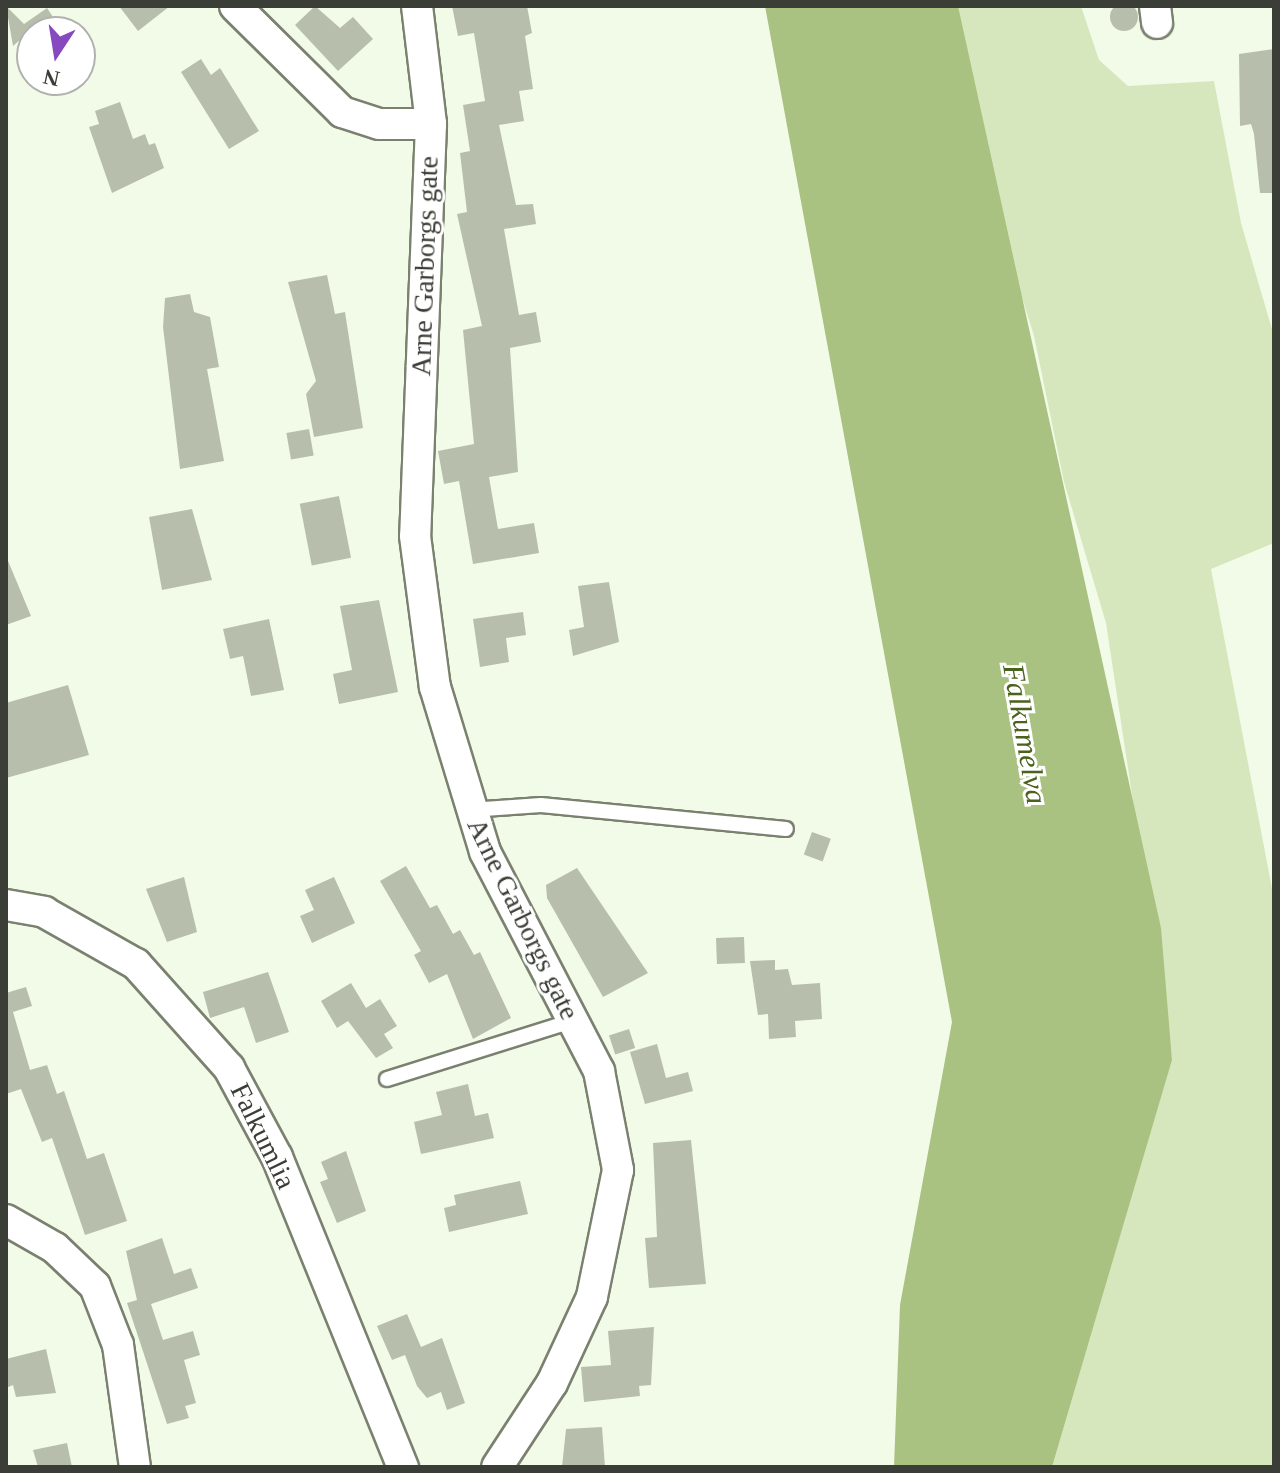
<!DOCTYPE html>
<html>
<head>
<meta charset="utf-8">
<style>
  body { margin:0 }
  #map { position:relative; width:1280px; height:1473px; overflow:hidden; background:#f2fbe7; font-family:"Times New Roman",serif }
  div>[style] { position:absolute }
  .green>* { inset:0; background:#d6e7bd }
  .water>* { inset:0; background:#a9c181 }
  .building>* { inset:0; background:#b7bfac; transform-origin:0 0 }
  .round { border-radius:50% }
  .roads { filter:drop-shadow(2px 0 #7a816f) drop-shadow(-2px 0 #7a816f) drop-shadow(0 2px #7a816f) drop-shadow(0 -2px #7a816f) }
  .service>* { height:14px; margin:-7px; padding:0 7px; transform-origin:7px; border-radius:7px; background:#fff }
  .minor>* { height:30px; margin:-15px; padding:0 15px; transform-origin:15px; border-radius:15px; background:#fff }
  span { translate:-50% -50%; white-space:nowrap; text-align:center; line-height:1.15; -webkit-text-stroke:6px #fff; paint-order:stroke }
  .street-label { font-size:28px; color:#3b3e36 }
  .water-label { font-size:30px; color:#4b611e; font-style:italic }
  .frame { position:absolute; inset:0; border:8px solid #3b3e36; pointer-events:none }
  .north { position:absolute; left:16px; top:16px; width:80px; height:80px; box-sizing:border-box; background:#fff; border:2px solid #b1b2af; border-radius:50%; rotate:192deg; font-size:22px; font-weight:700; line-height:32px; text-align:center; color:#3b3e36 }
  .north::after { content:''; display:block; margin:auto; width:28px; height:36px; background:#8749bf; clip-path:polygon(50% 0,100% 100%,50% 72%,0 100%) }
</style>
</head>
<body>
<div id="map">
  <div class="green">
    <div style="clip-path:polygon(945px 6px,1081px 6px,1099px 60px,1128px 86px,1214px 81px,1241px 223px,1274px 336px,1274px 543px,1211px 569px,1274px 899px,1274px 1467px,1052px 1467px,1172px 1059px,1106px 623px,1064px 482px,1034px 336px,946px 53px)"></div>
  </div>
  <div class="water">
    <div style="clip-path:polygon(765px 6px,958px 6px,1161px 928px,1172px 1060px,1052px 1467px,894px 1467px,900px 1305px,952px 1022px)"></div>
  </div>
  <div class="building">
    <div class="round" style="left:1110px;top:3px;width:28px;height:28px"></div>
    <div style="clip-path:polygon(6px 6px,24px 24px,47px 8px,63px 32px,29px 32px,13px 46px)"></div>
    <div style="clip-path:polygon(119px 6px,170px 6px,138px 31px)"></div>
    <div style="clip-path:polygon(315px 6px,340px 28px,353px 17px,373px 39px,338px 71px,295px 25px)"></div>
    <div style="clip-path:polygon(452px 6px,527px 6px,532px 33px,525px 36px,533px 89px,519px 91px,524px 121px,499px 125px,516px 205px,533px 204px,536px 224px,504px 229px,519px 315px,536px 312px,541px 342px,510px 348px,518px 472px,489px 477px,498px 529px,534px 523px,539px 553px,473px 564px,459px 481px,444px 484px,438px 451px,474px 444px,463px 330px,482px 326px,457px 214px,467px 212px,460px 153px,470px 151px,463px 105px,485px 101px,474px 33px,458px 36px)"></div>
    <div style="clip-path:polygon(1274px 49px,1274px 193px,1260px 193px,1254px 134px,1251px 124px,1240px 126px,1239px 54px)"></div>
    <div style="clip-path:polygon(201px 59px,211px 75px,220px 68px,259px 131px,229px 149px,181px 72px)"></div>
    <div style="clip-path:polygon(120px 102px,133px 139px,145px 134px,149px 145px,155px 143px,164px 168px,112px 193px,89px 127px,99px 124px,95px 111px)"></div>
    <div style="clip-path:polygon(327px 275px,335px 314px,345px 312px,363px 428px,314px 437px,306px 394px,316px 381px,288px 282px)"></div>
    <div style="clip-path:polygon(190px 294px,194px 312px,210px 317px,219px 367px,207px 369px,224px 461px,180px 469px,163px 327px,165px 298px)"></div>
    <div style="left:309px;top:429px;width:27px;height:23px;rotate:80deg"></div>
    <div style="left:339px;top:496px;width:63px;height:40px;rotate:79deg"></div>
    <div style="clip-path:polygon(192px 509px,212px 580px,162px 590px,149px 517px)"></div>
    <div style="clip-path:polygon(6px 556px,31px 616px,6px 625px)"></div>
    <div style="clip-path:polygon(609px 582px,619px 642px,573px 656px,569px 630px,584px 627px,578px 586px)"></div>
    <div style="clip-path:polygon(379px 600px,398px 692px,339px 704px,333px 674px,352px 670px,340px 606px)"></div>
    <div style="clip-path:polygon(523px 612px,526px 635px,506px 638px,509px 662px,480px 667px,473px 619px)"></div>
    <div style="clip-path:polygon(269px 619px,284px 690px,251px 696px,243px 656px,230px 659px,223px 629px)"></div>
    <div style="clip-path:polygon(68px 685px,89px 755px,6px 778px,6px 703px)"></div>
    <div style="left:812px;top:832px;width:20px;height:24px;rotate:20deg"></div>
    <div style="clip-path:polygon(406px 866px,430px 908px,437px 905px,453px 934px,460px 930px,474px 955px,480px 952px,511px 1018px,473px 1039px,447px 974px,429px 983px,414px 955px,421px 951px,380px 881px)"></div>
    <div style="clip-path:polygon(577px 868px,648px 973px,603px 997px,547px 898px,546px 885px)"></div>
    <div style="clip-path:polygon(184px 877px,197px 932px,167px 942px,146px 889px)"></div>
    <div style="clip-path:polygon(334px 877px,355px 923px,312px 943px,300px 916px,314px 910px,305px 890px)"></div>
    <div style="left:744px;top:937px;width:26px;height:28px;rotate:88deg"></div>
    <div style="clip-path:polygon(775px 960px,775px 970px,788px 969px,792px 985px,820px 983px,822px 1019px,795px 1021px,796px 1037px,769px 1039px,768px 1014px,758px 1015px,750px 961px)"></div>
    <div style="clip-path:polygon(268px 972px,289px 1032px,256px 1043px,244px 1007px,210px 1018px,203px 992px)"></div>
    <div style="clip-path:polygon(351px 983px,366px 1008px,380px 999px,397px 1026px,384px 1034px,393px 1048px,376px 1058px,348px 1021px,337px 1028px,321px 1001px)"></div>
    <div style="clip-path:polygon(26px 987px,32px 1006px,13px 1012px,30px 1070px,47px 1065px,57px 1094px,64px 1091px,87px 1159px,104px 1153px,127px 1221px,85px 1235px,52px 1138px,42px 1142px,21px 1089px,6px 1094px,6px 993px)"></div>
    <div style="left:629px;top:1029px;width:20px;height:21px;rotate:72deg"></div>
    <div style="clip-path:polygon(657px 1044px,666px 1078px,688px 1072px,693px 1091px,645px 1104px,630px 1052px)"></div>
    <div style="clip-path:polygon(468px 1084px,475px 1116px,488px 1113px,494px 1138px,421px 1154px,414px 1122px,442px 1115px,436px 1092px)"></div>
    <div style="clip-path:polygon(691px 1140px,706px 1284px,649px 1288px,645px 1238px,657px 1237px,653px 1143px)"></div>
    <div style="clip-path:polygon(346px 1151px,366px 1211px,337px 1223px,320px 1182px,328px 1179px,321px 1162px)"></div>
    <div style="clip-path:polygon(520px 1181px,528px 1214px,449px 1232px,444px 1208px,456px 1205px,454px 1195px)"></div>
    <div style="clip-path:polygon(162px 1238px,174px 1274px,191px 1268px,198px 1288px,151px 1304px,163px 1340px,193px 1331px,200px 1355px,184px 1360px,196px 1403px,185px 1406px,189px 1418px,167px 1424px,127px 1303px,137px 1300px,126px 1251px)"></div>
    <div style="clip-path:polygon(407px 1314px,421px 1347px,442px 1338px,465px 1403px,447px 1410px,441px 1392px,427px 1398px,417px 1386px,405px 1355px,392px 1360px,377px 1326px)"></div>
    <div style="clip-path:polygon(654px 1327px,651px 1385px,639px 1386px,640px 1396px,584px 1402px,581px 1367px,611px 1365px,608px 1331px)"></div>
    <div style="clip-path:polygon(46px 1349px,56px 1393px,16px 1397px,13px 1385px,6px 1388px,6px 1359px)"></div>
    <div style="clip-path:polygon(602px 1427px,605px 1467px,562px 1467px,566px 1429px)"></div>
    <div style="clip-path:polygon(67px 1443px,72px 1467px,38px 1467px,33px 1450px)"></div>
  </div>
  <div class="roads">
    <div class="service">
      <div style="left:470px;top:810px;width:71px;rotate:-4deg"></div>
      <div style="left:541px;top:805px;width:246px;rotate:5.6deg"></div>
      <div style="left:387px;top:1079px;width:194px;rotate:-17.4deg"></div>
    </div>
    <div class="minor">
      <div style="left:235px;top:6px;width:151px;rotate:44.7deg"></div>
      <div style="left:342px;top:112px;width:39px;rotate:18deg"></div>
      <div style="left:379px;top:124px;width:52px"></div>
      <div style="left:417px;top:6px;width:119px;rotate:83.2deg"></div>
      <div style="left:431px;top:124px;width:412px;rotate:92.2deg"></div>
      <div style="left:415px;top:536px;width:152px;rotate:82.5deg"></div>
      <div style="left:435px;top:687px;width:172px;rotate:73.1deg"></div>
      <div style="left:485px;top:852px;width:247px;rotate:62.5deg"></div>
      <div style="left:599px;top:1071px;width:101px;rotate:79.1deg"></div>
      <div style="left:618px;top:1170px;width:130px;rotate:101.6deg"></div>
      <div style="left:592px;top:1297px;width:95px;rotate:114.9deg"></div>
      <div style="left:552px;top:1383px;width:100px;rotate:123.2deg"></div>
      <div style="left:1155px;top:6px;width:17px;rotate:83deg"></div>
      <div style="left:6px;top:905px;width:39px;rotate:10deg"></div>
      <div style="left:44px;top:912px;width:106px;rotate:29.5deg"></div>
      <div style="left:136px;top:964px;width:140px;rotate:48.2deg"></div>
      <div style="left:229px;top:1068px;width:101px;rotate:61.7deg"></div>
      <div style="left:277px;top:1157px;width:335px;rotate:67.9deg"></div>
      <div style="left:6px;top:1220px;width:56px;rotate:29.7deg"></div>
      <div style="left:55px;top:1248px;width:55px;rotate:43.5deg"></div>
      <div style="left:95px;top:1286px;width:63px;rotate:68.7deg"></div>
      <div style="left:118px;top:1345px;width:123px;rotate:82.1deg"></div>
    </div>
  </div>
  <div class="street-label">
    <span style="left:425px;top:266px;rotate:-88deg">Arne Garborgs gate</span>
    <span style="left:523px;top:919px;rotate:64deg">Arne Garborgs gate</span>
    <span style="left:263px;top:1136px;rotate:64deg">Falkumlia</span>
  </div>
  <div class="water-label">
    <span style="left:1025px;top:734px;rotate:80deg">Falkumelva</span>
  </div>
  <div class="frame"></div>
  <div class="north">N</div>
</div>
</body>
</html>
